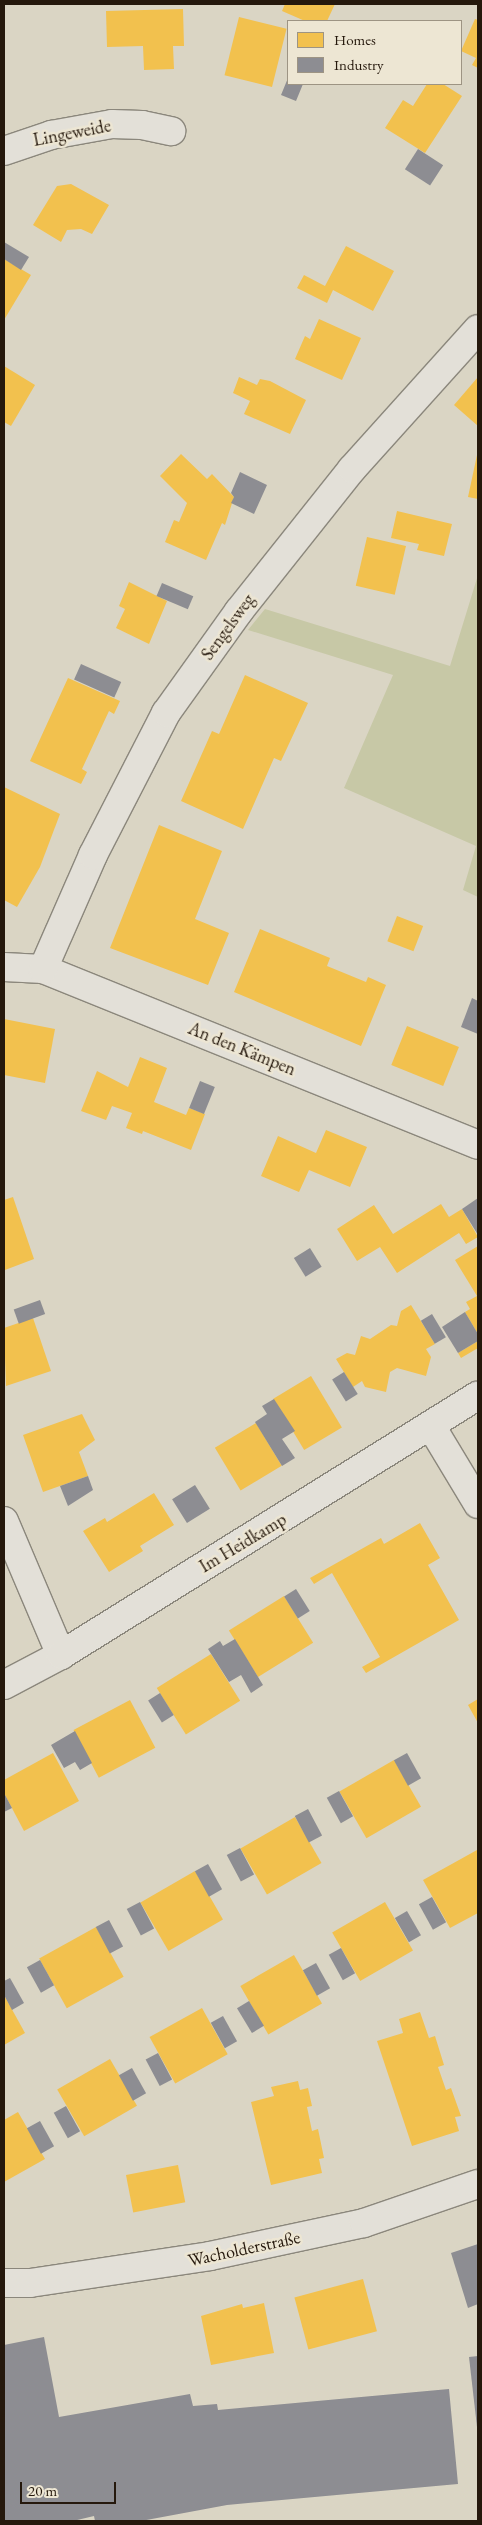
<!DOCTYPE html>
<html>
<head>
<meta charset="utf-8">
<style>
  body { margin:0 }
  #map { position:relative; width:482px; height:2525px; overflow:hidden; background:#dad5c4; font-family:"EB Garamond",serif }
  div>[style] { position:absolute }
  .green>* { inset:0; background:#c7c8a6 }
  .homes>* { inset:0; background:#f2c14e; transform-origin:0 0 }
  .industry>* { inset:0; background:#8d8d92; transform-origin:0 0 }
  .roads { filter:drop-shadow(1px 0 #8b877c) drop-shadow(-1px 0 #8b877c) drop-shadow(0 1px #8b877c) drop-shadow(0 -1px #8b877c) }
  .minor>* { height:28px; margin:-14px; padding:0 14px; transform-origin:14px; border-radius:14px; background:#e3e0d8 }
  span { translate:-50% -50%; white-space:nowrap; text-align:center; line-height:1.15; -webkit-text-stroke:5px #ede6d3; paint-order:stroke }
  .street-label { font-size:18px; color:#25180c }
  .frame { position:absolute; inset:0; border:5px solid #25180c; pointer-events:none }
  .legend { position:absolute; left:287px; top:20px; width:175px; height:65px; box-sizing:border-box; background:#ede6d3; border:1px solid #9d9483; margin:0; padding:6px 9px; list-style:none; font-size:15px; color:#25180c }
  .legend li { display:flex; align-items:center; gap:10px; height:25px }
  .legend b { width:25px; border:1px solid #9d9483 }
  .scale { position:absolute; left:20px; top:2482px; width:96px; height:22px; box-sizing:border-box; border:2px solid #25180c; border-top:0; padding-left:6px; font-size:15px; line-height:18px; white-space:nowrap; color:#25180c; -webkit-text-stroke:4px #ede6d3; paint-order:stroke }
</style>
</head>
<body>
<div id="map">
  <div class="green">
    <div style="clip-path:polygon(478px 575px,478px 897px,463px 890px,476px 846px,344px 788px,393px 675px,248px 630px,265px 609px,450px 666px)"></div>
  </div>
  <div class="homes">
    <div style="clip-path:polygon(285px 4px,335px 4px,327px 21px,305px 21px,282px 11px)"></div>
    <div style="clip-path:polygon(183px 9px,184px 46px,173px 46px,174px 69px,144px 70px,143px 46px,107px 47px,106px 11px)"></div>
    <div style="left:239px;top:17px;width:49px;height:60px;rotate:14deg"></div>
    <div style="clip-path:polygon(475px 19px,478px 20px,478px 68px,472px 65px,476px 58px,461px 51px)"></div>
    <div style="clip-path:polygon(427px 84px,443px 84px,462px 96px,425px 153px,385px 128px,403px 100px,413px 106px)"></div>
    <div style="clip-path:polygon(71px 184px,109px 205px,92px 234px,81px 229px,67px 230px,61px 242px,33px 225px,57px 186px)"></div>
    <div style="clip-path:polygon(346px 246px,394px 271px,373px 311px,333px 290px,327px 303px,297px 288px,304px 275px,325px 286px)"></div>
    <div style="clip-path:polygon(4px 259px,31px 275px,4px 320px)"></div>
    <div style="clip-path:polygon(319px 319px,361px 338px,342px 380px,295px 359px,305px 336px,310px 339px)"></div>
    <div style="clip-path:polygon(4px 366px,35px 385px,11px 426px,4px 422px)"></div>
    <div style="clip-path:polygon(239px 377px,257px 385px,260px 379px,270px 381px,306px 400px,290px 434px,244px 414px,250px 401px,233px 393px)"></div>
    <div style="clip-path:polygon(478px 377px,478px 426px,454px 405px)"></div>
    <div style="clip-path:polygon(181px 454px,207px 479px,212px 474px,234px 497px,225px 525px,222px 523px,206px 560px,165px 542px,174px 520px,179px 522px,187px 503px,160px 476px)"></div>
    <div style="clip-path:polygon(477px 455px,478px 455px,478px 499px,468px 497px)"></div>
    <div style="clip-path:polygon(397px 511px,452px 524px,444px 556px,417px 550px,419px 544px,391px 538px)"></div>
    <div style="left:367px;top:537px;width:40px;height:50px;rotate:13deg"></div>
    <div style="clip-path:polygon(129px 582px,167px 601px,149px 644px,116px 628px,125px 609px,119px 606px)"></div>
    <div style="clip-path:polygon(245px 675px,308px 703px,281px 761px,274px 758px,243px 829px,181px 801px,212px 731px,219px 734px)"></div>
    <div style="clip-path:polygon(68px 678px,120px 701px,114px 714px,109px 711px,82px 769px,87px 772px,81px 784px,30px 761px)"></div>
    <div style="clip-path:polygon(4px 787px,60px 814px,40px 867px,17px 907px,4px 900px)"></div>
    <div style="clip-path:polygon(159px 825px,222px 851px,195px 919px,229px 933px,208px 985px,110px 948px)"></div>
    <div style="left:397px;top:916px;width:28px;height:27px;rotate:21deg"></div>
    <div style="clip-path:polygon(260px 929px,330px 958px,327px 966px,366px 982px,368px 977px,386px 985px,361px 1046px,234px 992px)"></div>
    <div style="clip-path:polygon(4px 1019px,55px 1029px,45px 1083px,4px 1075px)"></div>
    <div style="left:407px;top:1026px;width:56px;height:42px;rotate:22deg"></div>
    <div style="clip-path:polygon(140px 1057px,167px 1068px,154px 1102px,186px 1115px,189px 1108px,205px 1114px,191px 1150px,143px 1131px,142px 1134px,126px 1128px,132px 1113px,112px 1106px,106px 1120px,81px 1111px,97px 1071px,128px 1087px)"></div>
    <div style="clip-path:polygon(326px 1130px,367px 1147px,350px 1187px,309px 1170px,299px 1192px,261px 1176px,278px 1136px,316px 1153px)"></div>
    <div style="clip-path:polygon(13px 1197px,34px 1259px,5px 1270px,4px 1200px)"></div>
    <div style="clip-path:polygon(441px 1204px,449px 1217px,462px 1209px,478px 1237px,466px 1244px,459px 1233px,397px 1273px,380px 1247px,357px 1261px,337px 1229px,374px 1205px,393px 1234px)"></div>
    <div style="clip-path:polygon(478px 1246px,478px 1334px,465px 1312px,470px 1309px,466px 1302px,477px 1296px,455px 1260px)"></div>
    <div style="clip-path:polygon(411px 1305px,435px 1344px,426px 1349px,431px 1357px,426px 1376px,397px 1368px,390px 1372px,386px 1392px,365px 1387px,362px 1381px,353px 1387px,336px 1359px,347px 1353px,355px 1355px,361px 1336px,370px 1339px,391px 1325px,397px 1326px,401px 1311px)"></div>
    <div style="clip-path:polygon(33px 1318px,51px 1371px,6px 1386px,4px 1328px)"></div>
    <div style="clip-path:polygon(478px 1341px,478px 1348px,461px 1358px,458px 1353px)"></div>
    <div style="left:311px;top:1376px;width:60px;height:44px;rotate:59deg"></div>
    <div style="clip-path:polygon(82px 1414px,95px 1440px,79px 1452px,88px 1476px,43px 1492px,23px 1435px)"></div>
    <div style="left:256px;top:1423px;width:50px;height:48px;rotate:59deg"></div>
    <div style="clip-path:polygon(154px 1493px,174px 1525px,140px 1546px,143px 1551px,109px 1572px,83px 1531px,105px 1518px,107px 1522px)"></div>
    <div style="clip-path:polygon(420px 1523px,440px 1558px,428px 1565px,459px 1620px,366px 1673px,362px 1667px,380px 1657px,332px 1573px,314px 1584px,310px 1578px,381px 1538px,384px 1544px)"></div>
    <div style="left:284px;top:1596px;width:55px;height:65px;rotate:58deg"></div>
    <div style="left:211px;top:1654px;width:55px;height:64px;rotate:58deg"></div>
    <div style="clip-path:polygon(478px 1699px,478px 1723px,468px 1705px)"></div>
    <div style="left:130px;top:1700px;width:54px;height:64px;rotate:62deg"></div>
    <div style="clip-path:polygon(53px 1753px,79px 1801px,24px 1831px,4px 1793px,4px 1780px)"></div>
    <div style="left:394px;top:1760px;width:54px;height:63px;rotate:60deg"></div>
    <div style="left:295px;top:1817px;width:53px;height:63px;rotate:60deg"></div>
    <div style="clip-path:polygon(477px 1850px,478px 1913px,450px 1928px,423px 1880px)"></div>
    <div style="left:195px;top:1871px;width:56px;height:63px;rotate:60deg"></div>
    <div style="left:385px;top:1902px;width:56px;height:61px;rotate:60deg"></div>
    <div style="left:96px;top:1927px;width:57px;height:65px;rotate:61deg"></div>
    <div style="left:294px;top:1955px;width:56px;height:62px;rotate:60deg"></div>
    <div style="clip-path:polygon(4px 1995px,25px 2033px,4px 2045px)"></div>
    <div style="left:202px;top:2008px;width:53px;height:60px;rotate:61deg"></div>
    <div style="clip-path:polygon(420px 2012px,429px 2038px,435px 2036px,444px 2065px,438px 2067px,446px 2090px,451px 2088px,461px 2116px,455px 2117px,459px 2131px,412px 2146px,377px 2041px,403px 2033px,399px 2019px)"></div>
    <div style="left:110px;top:2059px;width:54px;height:61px;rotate:60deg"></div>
    <div style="clip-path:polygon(298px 2081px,300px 2090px,308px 2088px,312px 2106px,307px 2107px,312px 2131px,318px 2129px,324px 2158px,319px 2159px,322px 2173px,271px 2185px,251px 2102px,274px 2096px,271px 2087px)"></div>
    <div style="clip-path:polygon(18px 2112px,45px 2159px,4px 2182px,4px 2120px)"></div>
    <div style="left:178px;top:2165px;width:38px;height:53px;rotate:79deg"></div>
    <div style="left:363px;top:2279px;width:54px;height:71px;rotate:75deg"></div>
    <div style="clip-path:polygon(264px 2303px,274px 2353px,211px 2365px,201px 2316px,242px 2304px,243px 2308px)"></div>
  </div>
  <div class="industry">
    <div style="clip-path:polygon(288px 78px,288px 84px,303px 84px,296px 101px,281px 95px)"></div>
    <div style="left:418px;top:149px;width:30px;height:24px;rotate:33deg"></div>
    <div style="clip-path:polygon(4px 242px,29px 257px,21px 270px,4px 259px)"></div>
    <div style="clip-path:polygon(240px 472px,267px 485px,254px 514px,231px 503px,234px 497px,231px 493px)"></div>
    <div style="left:162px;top:583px;width:34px;height:14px;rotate:23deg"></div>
    <div style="left:81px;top:664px;width:44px;height:17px;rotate:24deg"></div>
    <div style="clip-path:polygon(472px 998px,478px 1001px,478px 1034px,461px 1027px)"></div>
    <div style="left:200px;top:1081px;width:16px;height:29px;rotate:22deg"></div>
    <div style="clip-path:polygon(478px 1198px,478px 1235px,462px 1209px)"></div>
    <div style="left:310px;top:1248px;width:22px;height:19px;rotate:58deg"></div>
    <div style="left:40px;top:1300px;width:15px;height:28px;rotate:70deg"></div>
    <div style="clip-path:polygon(465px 1312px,478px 1334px,478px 1341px,458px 1353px,442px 1327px)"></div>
    <div style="left:432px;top:1314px;width:27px;height:13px;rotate:59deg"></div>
    <div style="left:344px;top:1372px;width:26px;height:14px;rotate:58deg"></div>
    <div style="clip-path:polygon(274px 1399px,295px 1431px,282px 1439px,295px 1458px,282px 1466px,255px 1422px,267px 1414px,262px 1406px)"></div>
    <div style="clip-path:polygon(88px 1476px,93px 1490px,68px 1506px,60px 1486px)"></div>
    <div style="left:195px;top:1485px;width:28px;height:27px;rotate:58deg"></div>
    <div style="left:296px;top:1589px;width:26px;height:14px;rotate:58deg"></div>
    <div style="clip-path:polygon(235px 1639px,263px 1685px,251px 1693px,241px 1675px,229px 1682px,208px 1649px,220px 1641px,223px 1646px)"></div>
    <div style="left:160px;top:1693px;width:26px;height:14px;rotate:58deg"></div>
    <div style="clip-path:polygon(75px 1731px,92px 1763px,80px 1770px,75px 1762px,64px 1768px,51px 1745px)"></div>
    <div style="left:407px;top:1753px;width:29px;height:15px;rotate:61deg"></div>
    <div style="left:339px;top:1791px;width:29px;height:14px;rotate:61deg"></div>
    <div style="clip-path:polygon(4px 1793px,12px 1808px,4px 1812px)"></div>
    <div style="left:308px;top:1809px;width:30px;height:15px;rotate:62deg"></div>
    <div style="left:240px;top:1848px;width:30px;height:15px;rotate:62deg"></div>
    <div style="left:208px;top:1864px;width:29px;height:15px;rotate:61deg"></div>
    <div style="left:432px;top:1897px;width:29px;height:15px;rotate:61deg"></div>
    <div style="left:140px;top:1902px;width:30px;height:15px;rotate:62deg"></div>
    <div style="left:407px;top:1911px;width:28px;height:14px;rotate:60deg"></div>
    <div style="left:109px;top:1920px;width:30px;height:15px;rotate:62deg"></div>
    <div style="left:341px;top:1948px;width:29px;height:14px;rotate:61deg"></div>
    <div style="left:40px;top:1960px;width:29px;height:15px;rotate:61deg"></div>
    <div style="left:316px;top:1963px;width:29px;height:15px;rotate:61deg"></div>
    <div style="clip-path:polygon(10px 1978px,24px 2003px,12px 2010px,4px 1995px,4px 1981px)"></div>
    <div style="left:249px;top:2001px;width:29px;height:14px;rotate:59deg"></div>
    <div style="left:223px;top:2016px;width:29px;height:14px;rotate:61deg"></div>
    <div style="left:158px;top:2053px;width:30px;height:14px;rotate:62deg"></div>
    <div style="left:132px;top:2068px;width:29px;height:15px;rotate:61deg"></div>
    <div style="left:66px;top:2106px;width:29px;height:14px;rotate:61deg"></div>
    <div style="left:40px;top:2121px;width:29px;height:15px;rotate:61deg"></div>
    <div style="clip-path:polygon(478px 2244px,478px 2304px,468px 2308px,451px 2253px)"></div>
    <div style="clip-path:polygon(44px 2337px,59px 2417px,190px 2394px,193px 2406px,217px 2404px,218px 2410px,449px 2389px,458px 2484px,227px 2505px,141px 2521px,95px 2521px,94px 2516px,73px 2521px,4px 2521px,4px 2345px)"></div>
    <div style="clip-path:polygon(478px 2356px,478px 2427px,477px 2427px,469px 2357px)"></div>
  </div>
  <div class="roads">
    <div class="minor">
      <div style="left:4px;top:151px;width:50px;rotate:-18.8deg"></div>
      <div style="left:51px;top:135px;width:62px;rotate:-10.2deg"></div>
      <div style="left:112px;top:124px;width:30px;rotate:2deg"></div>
      <div style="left:142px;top:125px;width:30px;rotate:12deg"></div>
      <div style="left:4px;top:967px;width:39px;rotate:3deg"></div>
      <div style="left:43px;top:969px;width:469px;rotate:22deg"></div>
      <div style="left:43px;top:969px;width:124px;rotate:-66.3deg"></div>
      <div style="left:93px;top:855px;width:160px;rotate:-62.8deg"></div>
      <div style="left:166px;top:713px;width:125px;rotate:-54.4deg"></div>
      <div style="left:239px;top:611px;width:181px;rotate:-51.5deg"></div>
      <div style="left:352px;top:469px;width:188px;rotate:-48deg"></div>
      <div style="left:431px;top:1426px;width:91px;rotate:58.9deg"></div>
      <div style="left:4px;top:1521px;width:146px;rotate:67deg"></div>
      <div style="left:4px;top:1685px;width:64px;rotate:-27.8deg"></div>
      <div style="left:61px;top:1655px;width:491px;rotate:-31.9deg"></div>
      <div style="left:4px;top:2283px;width:26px"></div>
      <div style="left:30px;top:2283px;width:182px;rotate:-8.5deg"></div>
      <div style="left:210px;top:2256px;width:157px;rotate:-12.1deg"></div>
      <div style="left:364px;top:2223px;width:120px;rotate:-18.9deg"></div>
    </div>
  </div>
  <div class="street-label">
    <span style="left:72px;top:133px;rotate:-11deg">Lingeweide</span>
    <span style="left:228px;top:627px;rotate:-54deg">Sengelsweg</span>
    <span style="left:242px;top:1049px;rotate:22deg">An den Kämpen</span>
    <span style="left:243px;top:1543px;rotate:-31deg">Im Heidkamp</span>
    <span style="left:244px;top:2249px;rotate:-12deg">Wacholderstraße</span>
  </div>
  <div class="frame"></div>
  <ul class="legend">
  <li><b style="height:14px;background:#f2c14e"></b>Homes</li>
  <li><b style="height:14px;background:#8d8d92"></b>Industry</li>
  </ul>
  <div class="scale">20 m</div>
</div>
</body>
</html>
